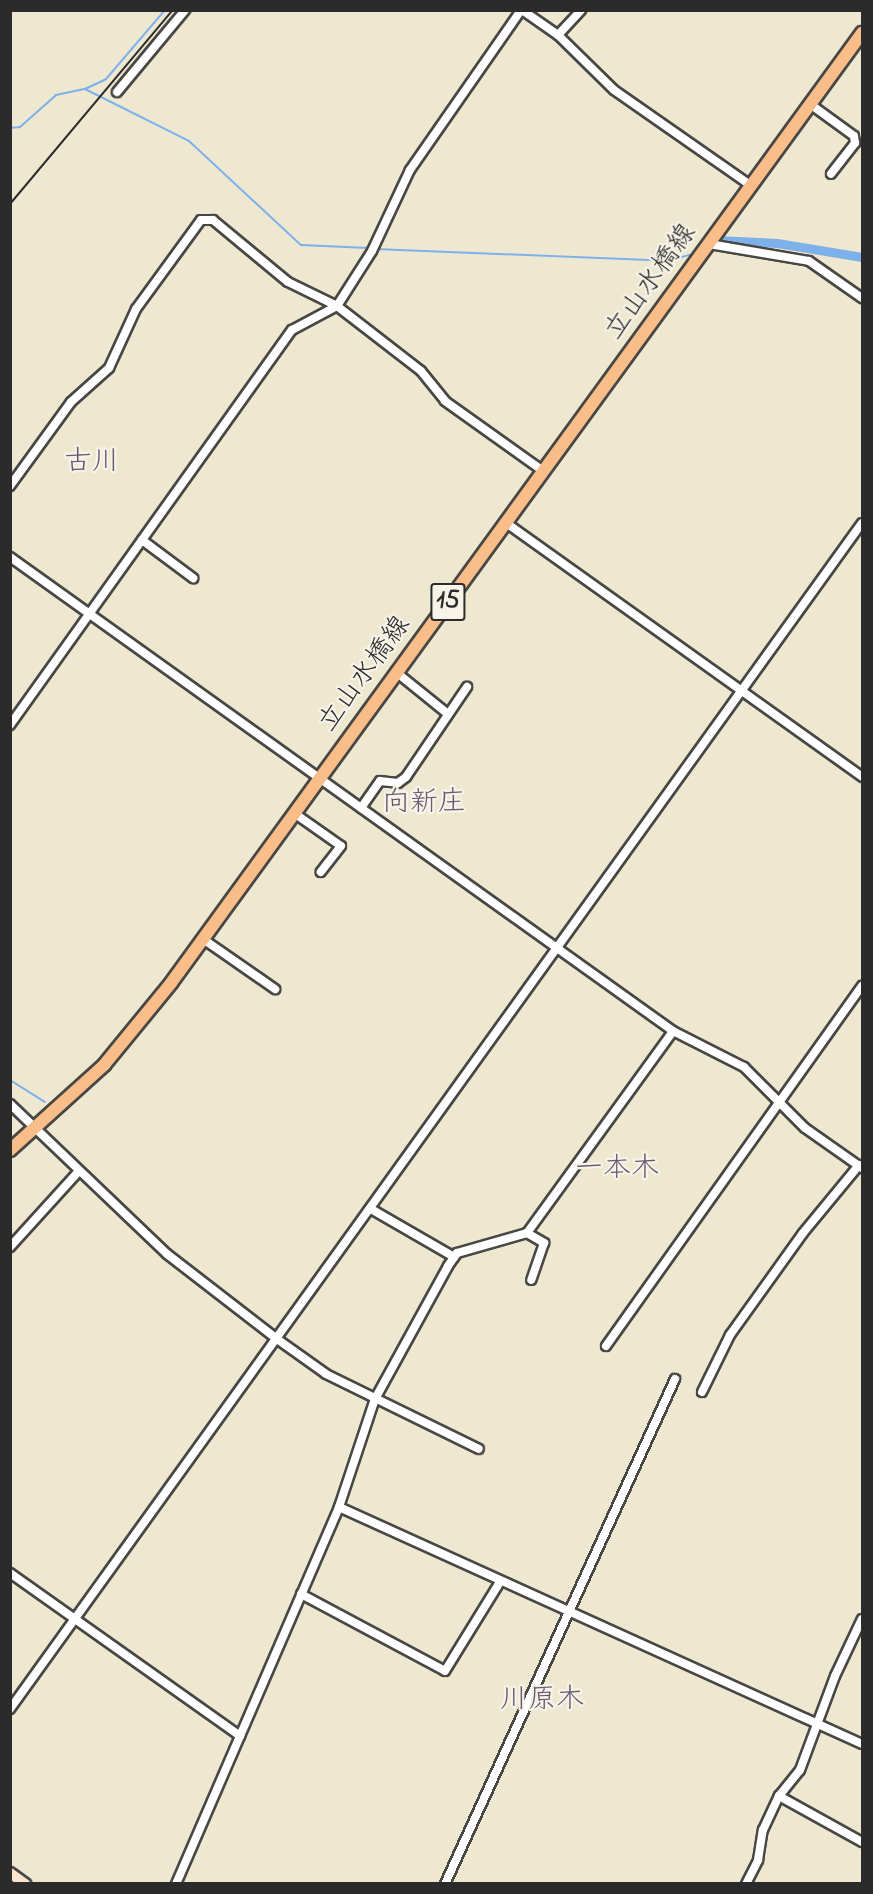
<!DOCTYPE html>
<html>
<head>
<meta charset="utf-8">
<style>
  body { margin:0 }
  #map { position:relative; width:873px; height:1894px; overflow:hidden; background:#eee8d0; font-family:"Indie Flower","Klee One",sans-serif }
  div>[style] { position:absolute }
  .stream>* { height:2px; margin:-1px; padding:0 1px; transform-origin:1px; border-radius:1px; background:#7eb0ea }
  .canal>* { height:9px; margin:-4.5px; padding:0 4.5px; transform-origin:4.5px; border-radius:4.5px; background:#7eb0ea }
  .roads { filter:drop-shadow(2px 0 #484744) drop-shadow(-2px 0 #484744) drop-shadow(0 2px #484744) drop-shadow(0 -2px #484744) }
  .street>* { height:8px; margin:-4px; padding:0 4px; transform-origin:4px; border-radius:4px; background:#fff }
  .secondary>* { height:10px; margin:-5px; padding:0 5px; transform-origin:5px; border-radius:5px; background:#fce5cf }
  .primary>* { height:12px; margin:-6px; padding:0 6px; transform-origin:6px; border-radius:6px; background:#f8bd88 }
  .rail>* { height:2px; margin:-1px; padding:0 1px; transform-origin:1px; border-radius:1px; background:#2b2b2b }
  span { translate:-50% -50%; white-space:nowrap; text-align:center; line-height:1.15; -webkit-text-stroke:4.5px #f7f3e8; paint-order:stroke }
  .shield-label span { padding:2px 4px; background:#f7f3e8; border:2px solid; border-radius:4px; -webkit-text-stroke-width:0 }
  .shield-label { font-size:26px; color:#2b2b2b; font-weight:700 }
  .street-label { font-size:27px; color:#2b2b2b }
  .neighbourhood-label { font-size:28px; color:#645b6f }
  .frame { position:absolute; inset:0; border:12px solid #2b2b2b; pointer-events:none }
</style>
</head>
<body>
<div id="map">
  <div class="stream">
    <div style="left:85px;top:89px;width:23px;rotate:-25deg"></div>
    <div style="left:106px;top:79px;width:91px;rotate:-49.5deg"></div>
    <div style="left:10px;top:128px;width:10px;rotate:-6deg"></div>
    <div style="left:20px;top:127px;width:48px;rotate:-41.6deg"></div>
    <div style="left:56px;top:95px;width:30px;rotate:-12deg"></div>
    <div style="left:85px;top:89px;width:116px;rotate:26.6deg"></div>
    <div style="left:189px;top:141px;width:153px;rotate:42.9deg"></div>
    <div style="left:301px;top:245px;width:68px;rotate:2.5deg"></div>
    <div style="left:375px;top:249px;width:293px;rotate:2.3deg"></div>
    <div style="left:668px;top:261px;width:25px;rotate:-16deg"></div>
    <div style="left:10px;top:1080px;width:41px;rotate:32.2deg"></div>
  </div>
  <div class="canal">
    <div style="left:718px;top:240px;width:59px;rotate:2.9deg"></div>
    <div style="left:777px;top:243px;width:86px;rotate:9.4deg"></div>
  </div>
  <div class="roads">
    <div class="street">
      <div style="left:522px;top:10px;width:44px;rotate:34.8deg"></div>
      <div style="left:558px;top:35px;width:78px;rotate:44.5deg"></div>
      <div style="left:614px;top:90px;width:166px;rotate:34.9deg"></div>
      <div style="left:558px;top:35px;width:34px;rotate:-47deg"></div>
      <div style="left:117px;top:92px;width:107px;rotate:-50.3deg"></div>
      <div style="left:810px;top:104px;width:54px;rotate:36deg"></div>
      <div style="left:854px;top:136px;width:7px;rotate:82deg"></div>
      <div style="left:855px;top:143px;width:39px;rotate:128deg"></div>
      <div style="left:709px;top:244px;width:101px;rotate:9.6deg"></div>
      <div style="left:809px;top:261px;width:65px;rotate:34.9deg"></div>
      <div style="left:10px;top:486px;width:104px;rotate:-54deg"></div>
      <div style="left:71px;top:402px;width:51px;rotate:-41.8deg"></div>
      <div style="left:109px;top:368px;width:65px;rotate:-65.4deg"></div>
      <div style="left:136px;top:309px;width:110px;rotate:-53.9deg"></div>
      <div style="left:201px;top:220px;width:12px"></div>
      <div style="left:213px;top:220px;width:97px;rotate:39.6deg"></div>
      <div style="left:288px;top:282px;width:55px;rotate:26.1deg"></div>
      <div style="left:337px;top:306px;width:106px;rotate:37.7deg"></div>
      <div style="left:421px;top:371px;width:38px;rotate:51deg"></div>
      <div style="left:445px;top:401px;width:120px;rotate:35.5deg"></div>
      <div style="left:505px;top:522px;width:439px;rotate:35.5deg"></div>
      <div style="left:142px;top:540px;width:64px;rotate:36.7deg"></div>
      <div style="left:10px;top:557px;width:815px;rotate:35.56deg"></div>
      <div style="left:673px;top:1031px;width:80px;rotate:26.9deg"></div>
      <div style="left:744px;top:1067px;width:86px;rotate:45deg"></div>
      <div style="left:805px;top:1128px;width:70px;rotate:35.1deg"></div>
      <div style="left:396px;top:672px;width:67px;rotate:38.9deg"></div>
      <div style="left:10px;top:725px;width:485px;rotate:-54.5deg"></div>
      <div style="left:292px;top:330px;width:51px;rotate:-28.1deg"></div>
      <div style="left:337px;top:306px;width:65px;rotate:-57.5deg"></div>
      <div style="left:372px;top:251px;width:89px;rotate:-64.9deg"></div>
      <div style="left:410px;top:170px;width:195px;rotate:-55.2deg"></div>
      <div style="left:361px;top:808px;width:33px;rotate:-55deg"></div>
      <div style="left:380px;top:781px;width:18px;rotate:6deg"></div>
      <div style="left:398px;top:783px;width:10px;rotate:-37deg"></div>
      <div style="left:406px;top:777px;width:109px;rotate:-55.9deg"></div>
      <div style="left:294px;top:813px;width:57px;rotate:35.1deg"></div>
      <div style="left:341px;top:846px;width:33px;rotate:128deg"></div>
      <div style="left:203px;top:939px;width:88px;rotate:34.8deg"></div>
      <div style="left:10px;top:1104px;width:217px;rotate:43.7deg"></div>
      <div style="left:167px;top:1254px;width:139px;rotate:37.7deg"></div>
      <div style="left:277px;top:1339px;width:60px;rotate:35.5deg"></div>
      <div style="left:326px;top:1374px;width:170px;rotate:26.1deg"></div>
      <div style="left:371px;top:1209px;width:96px;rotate:30deg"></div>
      <div style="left:527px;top:1233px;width:20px;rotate:30deg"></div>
      <div style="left:544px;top:1243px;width:39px;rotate:109deg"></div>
      <div style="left:10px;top:1247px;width:103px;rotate:-47.8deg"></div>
      <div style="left:606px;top:1346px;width:442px;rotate:-54.6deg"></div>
      <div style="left:702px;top:1392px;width:64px;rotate:-63.8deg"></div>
      <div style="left:730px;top:1335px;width:125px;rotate:-54.4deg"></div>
      <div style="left:803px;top:1233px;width:88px;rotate:-50.5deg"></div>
      <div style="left:339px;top:1507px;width:574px;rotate:24.38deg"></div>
      <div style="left:10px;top:1573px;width:282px;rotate:35.3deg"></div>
      <div style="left:301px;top:1594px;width:163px;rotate:28.1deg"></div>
      <div style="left:445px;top:1671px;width:105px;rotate:-58.3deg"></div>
      <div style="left:10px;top:1709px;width:1460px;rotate:-54.31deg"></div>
      <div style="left:779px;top:1796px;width:95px;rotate:29deg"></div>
      <div style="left:176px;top:1884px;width:411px;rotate:-66.6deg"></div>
      <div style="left:339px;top:1507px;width:114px;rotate:-71.6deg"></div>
      <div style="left:375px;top:1399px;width:152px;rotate:-61.2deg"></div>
      <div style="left:448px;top:1266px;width:16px;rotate:-55deg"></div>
      <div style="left:457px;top:1253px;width:73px;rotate:-15.9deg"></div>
      <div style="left:527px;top:1233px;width:249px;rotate:-54.1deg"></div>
      <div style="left:445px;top:1884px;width:555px;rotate:-65.51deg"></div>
      <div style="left:746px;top:1884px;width:27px;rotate:-63deg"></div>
      <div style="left:758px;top:1860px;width:30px;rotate:-81deg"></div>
      <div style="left:763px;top:1830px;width:38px;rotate:-65deg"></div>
      <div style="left:779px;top:1796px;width:33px;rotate:-51deg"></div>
      <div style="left:800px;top:1770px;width:100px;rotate:-69.6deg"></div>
      <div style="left:835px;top:1676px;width:63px;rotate:-64.7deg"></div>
    </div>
    <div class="secondary">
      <div style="left:10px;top:1873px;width:19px;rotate:36deg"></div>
    </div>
    <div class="primary">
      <div style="left:10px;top:1150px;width:127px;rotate:-42.1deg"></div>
      <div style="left:104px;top:1065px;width:106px;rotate:-50.7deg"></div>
      <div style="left:171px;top:983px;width:1175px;rotate:-53.97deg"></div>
    </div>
  </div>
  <div class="rail">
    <div style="left:10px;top:204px;width:253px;rotate:-50deg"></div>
  </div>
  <div class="shield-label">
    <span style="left:448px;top:602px">15</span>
  </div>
  <div class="street-label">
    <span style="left:651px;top:282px;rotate:-54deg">立山水橋線</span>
    <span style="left:365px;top:674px;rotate:-54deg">立山水橋線</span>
  </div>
  <div class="neighbourhood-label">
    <span style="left:92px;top:463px">古川</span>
    <span style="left:424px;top:804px">向新庄</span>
    <span style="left:617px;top:1170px">一本木</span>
    <span style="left:542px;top:1701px">川原木</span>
  </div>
  <div class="frame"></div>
</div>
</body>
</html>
